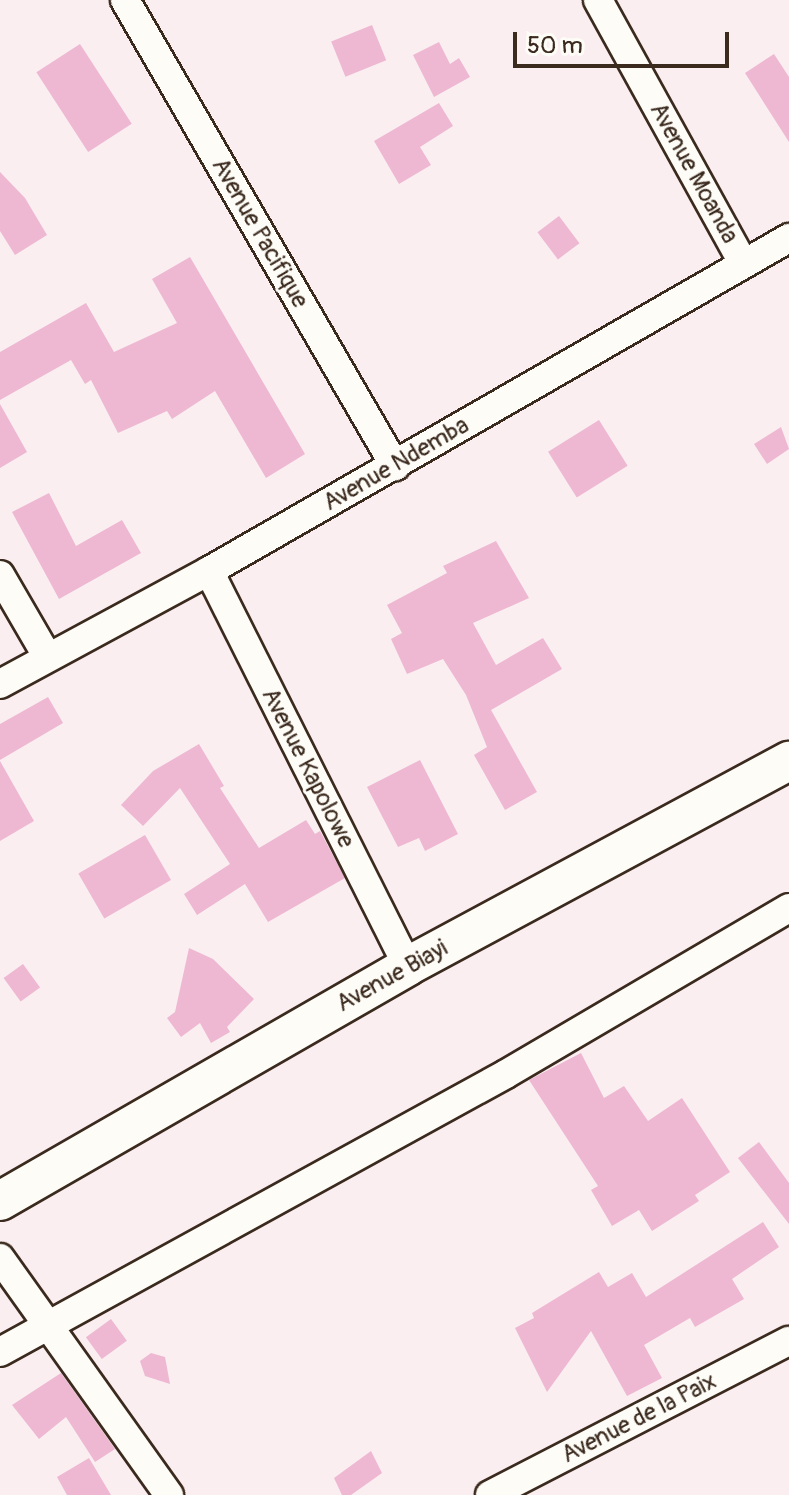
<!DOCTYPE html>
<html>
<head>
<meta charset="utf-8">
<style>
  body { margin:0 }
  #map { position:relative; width:789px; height:1495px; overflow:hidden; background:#faeef0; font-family:Pangolin,sans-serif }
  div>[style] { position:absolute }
  .building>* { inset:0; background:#eeb8d2; transform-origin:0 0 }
  .roads { filter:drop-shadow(2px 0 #3b2a1e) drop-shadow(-2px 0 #3b2a1e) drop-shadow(0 2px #3b2a1e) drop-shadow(0 -2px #3b2a1e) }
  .street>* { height:28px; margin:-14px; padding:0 14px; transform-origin:14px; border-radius:14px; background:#fdfcf7 }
  .secondary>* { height:38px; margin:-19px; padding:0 19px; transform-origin:19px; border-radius:19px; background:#fdfcf7 }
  span { translate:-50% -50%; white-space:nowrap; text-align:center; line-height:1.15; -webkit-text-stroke:6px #fdfcf7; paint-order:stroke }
  .street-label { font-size:24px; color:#3b2a1e }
  .scale { position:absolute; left:513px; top:32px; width:216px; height:36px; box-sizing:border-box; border:4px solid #3b2a1e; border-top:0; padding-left:10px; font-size:24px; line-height:28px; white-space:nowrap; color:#3b2a1e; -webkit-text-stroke:6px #fdfcf7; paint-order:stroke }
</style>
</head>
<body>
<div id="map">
  <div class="building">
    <div style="left:372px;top:25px;width:38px;height:44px;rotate:68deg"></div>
    <div style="clip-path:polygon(439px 42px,450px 64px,459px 58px,470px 77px,434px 97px,413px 55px)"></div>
    <div style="left:80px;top:44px;width:95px;height:52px;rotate:57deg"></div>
    <div style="clip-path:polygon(774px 54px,789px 77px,789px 142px,745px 73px)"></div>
    <div style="clip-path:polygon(439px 103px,453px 126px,420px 147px,431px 165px,399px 184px,374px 141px)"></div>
    <div style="clip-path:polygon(0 172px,25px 198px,47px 235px,15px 255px,0 231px)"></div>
    <div style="left:559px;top:216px;width:34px;height:27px;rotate:53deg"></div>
    <div style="clip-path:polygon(190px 257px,305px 454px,266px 478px,215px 391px,172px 419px,167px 411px,118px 433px,91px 380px,85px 384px,71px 360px,0 400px,0 352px,86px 303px,114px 352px,177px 323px,152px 279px)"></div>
    <div style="clip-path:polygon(0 404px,27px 452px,0 468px)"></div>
    <div style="left:599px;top:420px;width:54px;height:60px;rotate:58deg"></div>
    <div style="clip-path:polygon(781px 427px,789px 449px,767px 464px,754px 444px)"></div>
    <div style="clip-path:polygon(49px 493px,76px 546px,122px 520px,141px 553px,59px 599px,12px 512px)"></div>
    <div style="clip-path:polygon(496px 541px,529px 598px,473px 623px,496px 665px,543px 638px,562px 669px,491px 710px,537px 792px,505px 810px,474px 755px,487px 747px,466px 695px,443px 659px,407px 674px,391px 639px,402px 633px,387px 605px,447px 573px,443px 566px)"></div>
    <div style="clip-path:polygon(48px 697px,63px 723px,0 760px,0 724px)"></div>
    <div style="clip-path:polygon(199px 744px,224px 786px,220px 788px,259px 848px,306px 820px,315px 834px,320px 831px,345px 878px,268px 922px,245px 884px,197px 915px,184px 894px,230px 864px,180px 788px,143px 826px,121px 805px,153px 771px)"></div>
    <div style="clip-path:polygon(420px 760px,458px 834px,425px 851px,419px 838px,398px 847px,367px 787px)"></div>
    <div style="clip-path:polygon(0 761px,34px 821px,0 841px)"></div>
    <div style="left:145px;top:835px;width:52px;height:77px;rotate:60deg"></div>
    <div style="clip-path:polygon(189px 948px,213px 959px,254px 999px,227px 1027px,230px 1032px,211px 1043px,200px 1023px,181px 1037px,167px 1018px,175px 1012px)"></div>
    <div style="left:23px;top:964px;width:29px;height:24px;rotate:54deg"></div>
    <div style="clip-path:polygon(581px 1053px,604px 1098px,624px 1086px,648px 1121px,682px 1098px,730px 1172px,695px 1195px,699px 1201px,652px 1231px,639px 1210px,612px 1226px,591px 1190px,598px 1186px,529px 1080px)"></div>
    <div style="clip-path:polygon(759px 1142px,789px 1183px,789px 1224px,738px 1158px)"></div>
    <div style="clip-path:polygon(763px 1222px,779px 1247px,732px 1279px,744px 1299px,695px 1327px,690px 1318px,644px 1345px,662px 1378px,627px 1396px,591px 1331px,547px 1392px,515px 1328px,534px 1318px,532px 1313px,599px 1272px,608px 1287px,632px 1273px,646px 1297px)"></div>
    <div style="left:111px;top:1319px;width:27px;height:31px;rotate:54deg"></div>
    <div style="clip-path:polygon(151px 1353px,165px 1357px,170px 1384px,145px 1376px,140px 1361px)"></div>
    <div style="clip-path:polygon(61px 1373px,115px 1449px,95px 1462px,66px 1417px,39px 1439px,12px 1405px)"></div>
    <div style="clip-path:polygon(371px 1451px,382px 1473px,351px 1495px,342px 1495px,334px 1478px)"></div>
    <div style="clip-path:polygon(89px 1458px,111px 1495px,67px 1495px,57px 1477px)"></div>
  </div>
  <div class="roads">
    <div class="street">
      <div style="left:125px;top:0;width:539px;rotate:59.91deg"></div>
      <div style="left:598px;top:0;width:300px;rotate:61.1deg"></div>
      <div style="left:209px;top:571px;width:442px;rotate:63.3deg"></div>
      <div style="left:0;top:575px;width:94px;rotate:59.9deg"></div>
      <div style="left:0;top:684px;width:238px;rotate:-28.4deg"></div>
      <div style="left:209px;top:571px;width:669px;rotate:-29.86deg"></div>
      <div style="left:0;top:1258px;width:291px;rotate:54.5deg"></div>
      <div style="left:0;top:1352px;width:577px;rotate:-28.78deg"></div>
      <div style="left:506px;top:1074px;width:328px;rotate:-30.4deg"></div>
      <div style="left:490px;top:1495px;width:336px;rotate:-27.3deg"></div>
    </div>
    <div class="secondary">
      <div style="left:0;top:1201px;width:471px;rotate:-29.9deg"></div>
      <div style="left:408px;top:966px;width:433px;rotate:-28.3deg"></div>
    </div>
  </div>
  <div class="street-label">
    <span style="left:694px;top:173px;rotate:61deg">Avenue Moanda</span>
    <span style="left:260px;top:233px;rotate:60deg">Avenue Pacifique</span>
    <span style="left:396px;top:464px;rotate:-30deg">Avenue Ndemba</span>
    <span style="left:308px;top:768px;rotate:63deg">Avenue Kapolowe</span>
    <span style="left:392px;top:976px;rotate:-29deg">Avenue Biayi</span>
    <span style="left:639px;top:1418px;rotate:-27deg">Avenue de la Paix</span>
  </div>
  <div class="scale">50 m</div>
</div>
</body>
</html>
